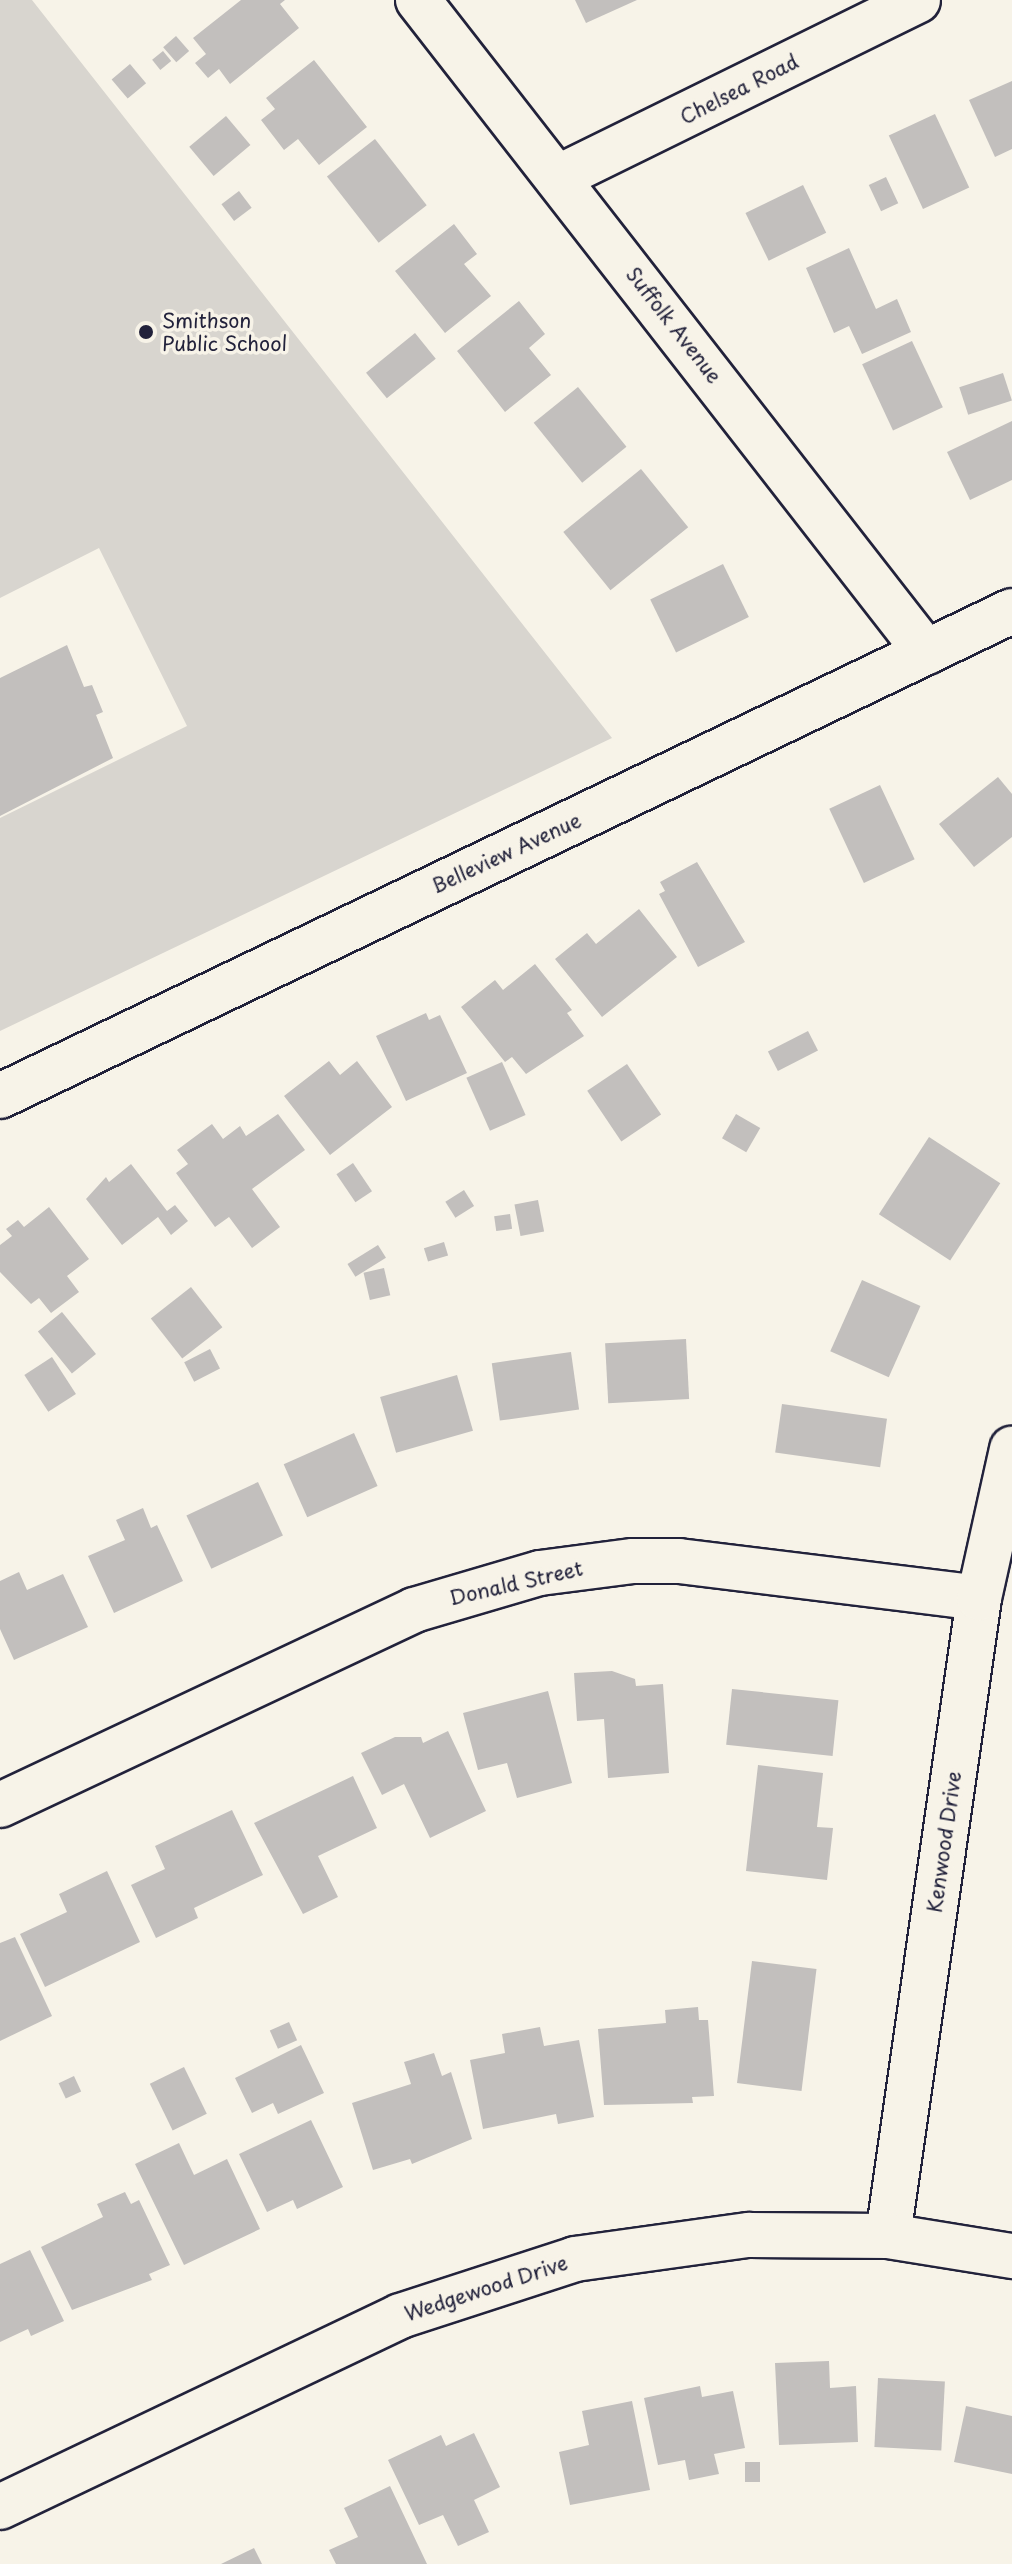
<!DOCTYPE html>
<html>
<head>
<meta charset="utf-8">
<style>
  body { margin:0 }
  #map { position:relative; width:1012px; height:2564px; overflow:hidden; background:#f7f3e8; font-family:"Playpen Sans",sans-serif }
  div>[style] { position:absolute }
  .green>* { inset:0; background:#d8d5cf }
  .building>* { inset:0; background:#c2bfbd; transform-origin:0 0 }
  .roads { filter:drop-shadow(2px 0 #22223b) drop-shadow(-2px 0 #22223b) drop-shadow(0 2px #22223b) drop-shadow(0 -2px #22223b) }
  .street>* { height:44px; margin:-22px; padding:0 22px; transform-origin:22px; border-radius:22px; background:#f7f3e8 }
  .dots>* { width:22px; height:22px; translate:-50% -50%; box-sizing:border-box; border:4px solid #f7f3e8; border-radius:50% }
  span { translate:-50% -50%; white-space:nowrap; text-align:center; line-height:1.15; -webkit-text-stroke:7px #f7f3e8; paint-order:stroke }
  .street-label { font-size:20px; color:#22223b }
  .poi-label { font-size:20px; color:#22223b }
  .left { translate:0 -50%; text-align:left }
</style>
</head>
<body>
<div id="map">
  <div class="green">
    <div style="clip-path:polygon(0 0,32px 0,612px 738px,0 1031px,0 818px,187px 726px,99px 548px,0 598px)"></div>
  </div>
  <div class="building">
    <div style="clip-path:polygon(241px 0,285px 0,280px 4px,299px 28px,230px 84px,219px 69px,208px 78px,195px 63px,206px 54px,193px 38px)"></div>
    <div style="clip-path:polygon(575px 0,637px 0,586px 23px)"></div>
    <div style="left:176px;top:36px;width:20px;height:17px;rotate:49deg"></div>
    <div style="left:163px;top:51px;width:13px;height:14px;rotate:51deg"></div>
    <div style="clip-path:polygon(314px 60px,367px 127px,319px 165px,298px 139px,284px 150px,261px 120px,275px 109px,266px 98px)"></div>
    <div style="left:130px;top:64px;width:25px;height:24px;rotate:50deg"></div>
    <div style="clip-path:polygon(1012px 81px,1012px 149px,995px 157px,969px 100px)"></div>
    <div style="left:935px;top:114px;width:81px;height:51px;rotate:65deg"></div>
    <div style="left:226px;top:116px;width:38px;height:48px;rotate:50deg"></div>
    <div style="left:375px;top:139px;width:84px;height:61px;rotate:52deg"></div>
    <div style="left:886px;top:177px;width:29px;height:19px;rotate:65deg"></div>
    <div style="left:803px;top:185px;width:53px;height:64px;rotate:64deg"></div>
    <div style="left:239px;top:191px;width:21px;height:22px;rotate:53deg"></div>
    <div style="clip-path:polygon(454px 224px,477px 254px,464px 264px,491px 296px,445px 333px,395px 271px)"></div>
    <div style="clip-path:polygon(849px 248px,876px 309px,897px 299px,911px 332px,862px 354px,849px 326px,834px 333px,806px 268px)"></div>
    <div style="clip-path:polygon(519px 301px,545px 334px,529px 348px,551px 375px,505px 412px,457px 351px)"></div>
    <div style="left:415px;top:333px;width:33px;height:63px;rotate:51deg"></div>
    <div style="left:912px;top:341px;width:73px;height:55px;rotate:65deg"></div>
    <div style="left:1003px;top:373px;width:29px;height:46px;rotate:72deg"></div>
    <div style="left:578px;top:387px;width:77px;height:57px;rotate:51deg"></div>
    <div style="clip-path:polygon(1012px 421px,1012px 480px,970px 500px,947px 452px)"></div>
    <div style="left:641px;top:469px;width:75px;height:100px;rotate:51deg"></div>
    <div style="left:723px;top:564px;width:59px;height:81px;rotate:64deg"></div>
    <div style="clip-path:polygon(67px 645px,84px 687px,92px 685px,103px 712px,96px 715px,113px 758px,0 816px,0 678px)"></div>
    <div style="clip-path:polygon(998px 777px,1012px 794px,1012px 837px,974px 867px,939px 824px)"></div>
    <div style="left:880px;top:785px;width:82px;height:56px;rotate:65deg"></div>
    <div style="clip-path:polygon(697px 862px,745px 942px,698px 967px,659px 894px,665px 891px,660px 882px)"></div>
    <div style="clip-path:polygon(639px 909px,677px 957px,602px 1017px,555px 959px,587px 933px,596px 944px)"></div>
    <div style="clip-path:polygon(535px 964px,572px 1010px,567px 1013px,584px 1036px,526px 1074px,512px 1057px,505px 1062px,461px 1007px,495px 980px,503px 990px)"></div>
    <div style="clip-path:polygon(426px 1013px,429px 1020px,440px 1015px,467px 1073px,406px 1101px,376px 1036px)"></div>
    <div style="left:808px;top:1031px;width:22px;height:45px;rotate:63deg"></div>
    <div style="clip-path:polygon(329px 1061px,340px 1075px,357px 1061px,392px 1107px,330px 1155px,284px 1096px)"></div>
    <div style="left:502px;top:1062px;width:58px;height:39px;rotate:66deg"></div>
    <div style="left:627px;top:1064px;width:61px;height:48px;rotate:56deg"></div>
    <div style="clip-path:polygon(278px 1114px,305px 1150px,252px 1189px,280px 1227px,252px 1248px,229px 1217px,215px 1227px,176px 1173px,188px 1164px,177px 1150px,212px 1124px,223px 1139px,240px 1126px,246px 1136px)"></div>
    <div style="left:736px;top:1114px;width:28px;height:28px;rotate:30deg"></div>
    <div style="left:929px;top:1137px;width:85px;height:92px;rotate:33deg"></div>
    <div style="left:353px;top:1163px;width:34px;height:20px;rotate:56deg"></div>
    <div style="clip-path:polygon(131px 1164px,167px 1211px,175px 1205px,188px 1221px,171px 1235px,158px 1217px,122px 1245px,86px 1199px,106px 1177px,109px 1182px)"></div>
    <div style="left:464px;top:1190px;width:19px;height:22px;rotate:58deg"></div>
    <div style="left:538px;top:1200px;width:32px;height:24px;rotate:79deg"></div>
    <div style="clip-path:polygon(49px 1207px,89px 1259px,67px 1276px,79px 1292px,51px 1313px,39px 1298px,31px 1304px,0 1272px,0 1245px,12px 1236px,6px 1229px,18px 1220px,24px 1227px)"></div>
    <div style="left:510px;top:1214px;width:15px;height:16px;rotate:82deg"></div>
    <div style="left:444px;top:1242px;width:14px;height:21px;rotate:73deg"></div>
    <div style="left:378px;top:1245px;width:15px;height:36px;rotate:58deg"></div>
    <div style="left:384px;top:1268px;width:28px;height:21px;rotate:77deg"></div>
    <div style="left:862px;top:1280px;width:64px;height:78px;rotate:24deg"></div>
    <div style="left:191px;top:1287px;width:51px;height:51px;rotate:52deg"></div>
    <div style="left:62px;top:1312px;width:54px;height:31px;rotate:51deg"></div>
    <div style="left:686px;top:1339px;width:60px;height:81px;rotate:87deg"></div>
    <div style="left:210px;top:1349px;width:22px;height:29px;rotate:63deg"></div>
    <div style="left:571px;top:1352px;width:58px;height:80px;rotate:82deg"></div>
    <div style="left:52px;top:1357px;width:44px;height:33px;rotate:57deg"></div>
    <div style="left:457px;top:1375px;width:58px;height:80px;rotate:74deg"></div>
    <div style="left:782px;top:1404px;width:106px;height:49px;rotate:8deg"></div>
    <div style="left:354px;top:1433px;width:58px;height:77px;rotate:66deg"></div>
    <div style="left:258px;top:1482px;width:59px;height:79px;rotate:65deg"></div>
    <div style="clip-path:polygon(143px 1508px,151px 1528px,157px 1525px,183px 1581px,114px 1613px,88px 1556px,125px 1540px,116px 1520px)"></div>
    <div style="clip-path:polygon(19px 1572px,27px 1590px,63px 1574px,88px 1627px,14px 1660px,0 1629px,0 1581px)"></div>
    <div style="clip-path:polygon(612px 1671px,635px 1679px,636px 1686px,663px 1684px,669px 1773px,608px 1778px,604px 1719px,577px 1721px,574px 1673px)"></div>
    <div style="left:732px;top:1689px;width:107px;height:56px;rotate:6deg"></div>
    <div style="clip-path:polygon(548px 1691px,572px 1783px,517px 1798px,507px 1763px,478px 1770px,463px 1713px)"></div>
    <div style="clip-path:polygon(448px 1731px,486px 1811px,430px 1838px,404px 1784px,382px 1795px,361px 1753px,395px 1737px,421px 1737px,423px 1743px)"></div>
    <div style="clip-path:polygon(758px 1765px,823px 1773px,817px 1827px,833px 1828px,827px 1880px,746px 1871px)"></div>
    <div style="clip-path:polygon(353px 1776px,377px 1828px,318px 1856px,338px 1897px,303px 1914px,254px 1823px)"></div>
    <div style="clip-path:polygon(232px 1810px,263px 1875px,194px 1908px,198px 1918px,156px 1938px,131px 1885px,165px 1869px,155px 1846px)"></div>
    <div style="clip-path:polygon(107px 1871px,140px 1942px,45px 1987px,20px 1934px,67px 1912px,59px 1894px)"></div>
    <div style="clip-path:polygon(15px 1937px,52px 2016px,0 2041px,0 1943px)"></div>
    <div style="left:752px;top:1961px;width:65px;height:123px;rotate:7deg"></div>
    <div style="clip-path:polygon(698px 2007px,699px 2020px,708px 2020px,714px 2096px,692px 2097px,693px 2103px,604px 2105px,598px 2029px,666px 2023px,665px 2010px)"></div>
    <div style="left:289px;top:2022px;width:20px;height:21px;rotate:66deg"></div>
    <div style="clip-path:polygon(540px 2027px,544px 2046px,579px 2040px,594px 2117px,558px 2124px,556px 2114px,483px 2129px,470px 2060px,505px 2053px,502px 2034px)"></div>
    <div style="clip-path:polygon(301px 2045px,324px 2093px,278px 2114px,273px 2103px,252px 2113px,235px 2078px)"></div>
    <div style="clip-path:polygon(434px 2053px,442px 2076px,451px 2072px,472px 2139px,412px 2164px,410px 2159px,373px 2170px,352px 2103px,411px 2084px,404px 2062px)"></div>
    <div style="left:184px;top:2067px;width:52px;height:38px;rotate:64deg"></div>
    <div style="left:74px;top:2076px;width:17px;height:17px;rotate:65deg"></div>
    <div style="clip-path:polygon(311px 2120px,343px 2187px,297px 2209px,293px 2200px,267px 2212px,239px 2154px)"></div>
    <div style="clip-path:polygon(179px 2143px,194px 2175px,227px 2159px,260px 2229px,184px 2265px,135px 2164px)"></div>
    <div style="clip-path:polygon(125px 2192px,131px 2204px,139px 2200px,170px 2265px,149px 2274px,152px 2280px,72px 2310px,41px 2247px,103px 2217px,97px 2204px)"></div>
    <div style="clip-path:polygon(30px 2250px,64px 2321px,31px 2336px,28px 2329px,0 2342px,0 2264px)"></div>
    <div style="clip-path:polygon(829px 2361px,830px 2388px,856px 2386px,858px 2442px,779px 2445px,775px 2363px)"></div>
    <div style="left:878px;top:2378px;width:67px;height:69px;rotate:3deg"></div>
    <div style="clip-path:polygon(700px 2386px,702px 2397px,733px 2391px,745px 2448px,714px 2454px,719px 2474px,689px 2480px,685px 2460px,658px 2465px,644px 2398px)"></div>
    <div style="clip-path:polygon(632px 2401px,650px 2490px,570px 2505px,559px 2452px,589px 2445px,582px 2411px)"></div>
    <div style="clip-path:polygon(966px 2406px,1012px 2416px,1012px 2474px,954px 2462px)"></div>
    <div style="clip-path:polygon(474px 2433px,500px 2487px,474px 2500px,489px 2532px,458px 2546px,443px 2515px,419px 2525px,388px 2460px,441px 2435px,446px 2446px)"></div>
    <div style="left:745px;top:2462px;width:15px;height:20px"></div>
    <div style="clip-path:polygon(390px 2486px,427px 2564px,336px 2564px,329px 2550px,358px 2537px,344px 2508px)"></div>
    <div style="clip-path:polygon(254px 2548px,262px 2564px,221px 2564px)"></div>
  </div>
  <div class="roads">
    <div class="street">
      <div style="left:418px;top:0;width:827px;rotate:52.08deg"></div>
      <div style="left:559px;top:177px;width:400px;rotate:-26.2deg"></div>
      <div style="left:0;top:1096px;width:1122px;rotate:-25.61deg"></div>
      <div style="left:0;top:1805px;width:458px;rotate:-25.2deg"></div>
      <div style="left:414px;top:1610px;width:131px;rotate:-16.4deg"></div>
      <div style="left:540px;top:1573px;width:94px;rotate:-7.4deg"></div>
      <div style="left:633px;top:1561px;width:46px"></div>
      <div style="left:679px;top:1561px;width:302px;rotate:7deg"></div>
      <div style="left:888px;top:2236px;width:644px;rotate:-81.88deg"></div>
      <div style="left:979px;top:1598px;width:153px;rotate:-77.5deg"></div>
      <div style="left:0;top:2507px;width:443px;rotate:-25.5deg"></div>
      <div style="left:400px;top:2316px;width:184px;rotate:-18deg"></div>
      <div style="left:575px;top:2259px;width:176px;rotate:-7.9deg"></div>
      <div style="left:749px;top:2235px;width:139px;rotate:0.4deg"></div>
      <div style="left:888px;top:2236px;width:126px;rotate:9.2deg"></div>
    </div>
  </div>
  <div class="dots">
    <div style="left:146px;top:332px;background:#22223b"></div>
  </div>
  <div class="street-label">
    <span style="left:739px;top:89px;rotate:-27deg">Chelsea Road</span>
    <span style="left:674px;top:325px;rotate:52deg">Suffolk Avenue</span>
    <span style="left:506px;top:853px;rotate:-25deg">Belleview Avenue</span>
    <span style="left:516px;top:1583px;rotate:-13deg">Donald Street</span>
    <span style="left:944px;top:1842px;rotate:-82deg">Kenwood Drive</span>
    <span style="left:486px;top:2288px;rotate:-18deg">Wedgewood Drive</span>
  </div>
  <div class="poi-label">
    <span class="left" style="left:162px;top:332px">Smithson<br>Public School</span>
  </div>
</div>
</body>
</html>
